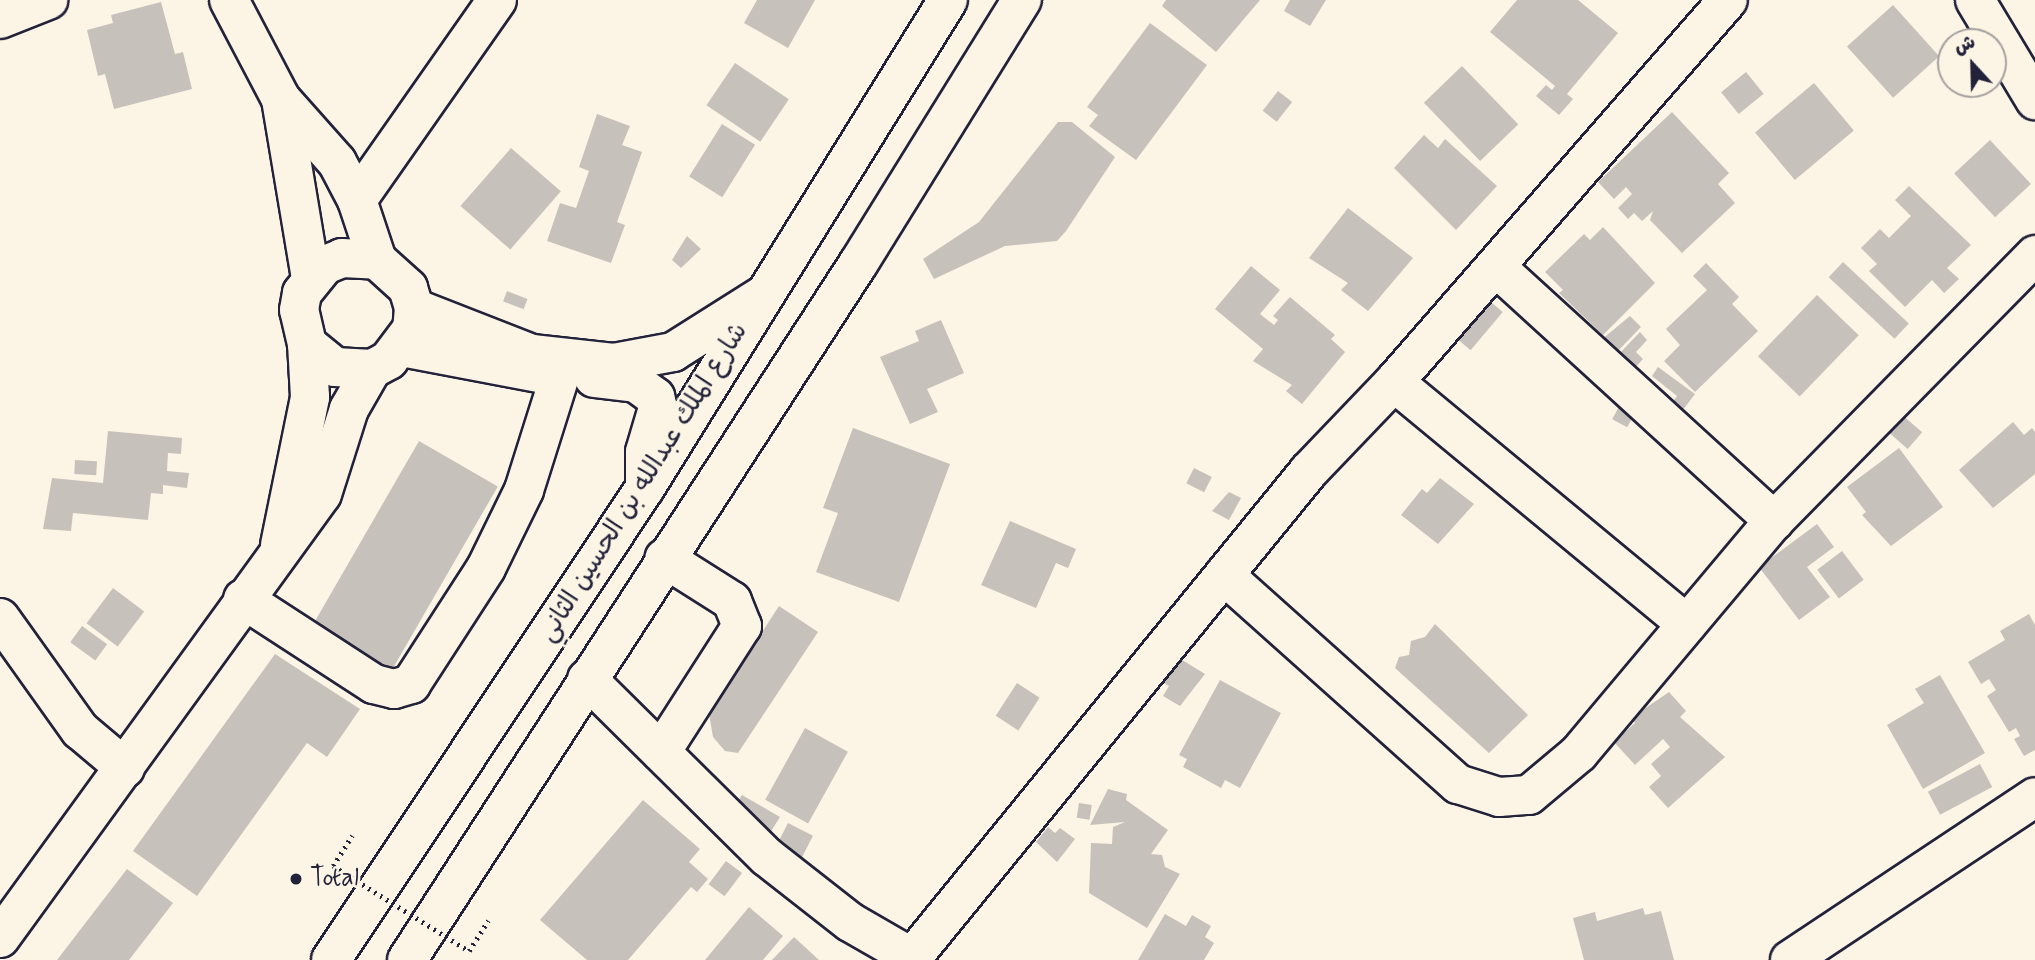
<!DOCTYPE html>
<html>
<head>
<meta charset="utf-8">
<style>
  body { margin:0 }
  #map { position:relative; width:2035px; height:960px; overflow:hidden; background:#fcf5e5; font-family:Mynerve,"Playpen Sans Arabic",sans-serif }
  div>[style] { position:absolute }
  .building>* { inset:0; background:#c6c1bb; transform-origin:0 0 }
  .path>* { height:4.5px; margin-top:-2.25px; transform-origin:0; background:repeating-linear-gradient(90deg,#22223b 0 2px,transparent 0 7px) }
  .roads { filter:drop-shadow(2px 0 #22223b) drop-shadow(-2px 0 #22223b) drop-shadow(0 2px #22223b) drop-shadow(0 -2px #22223b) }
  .minor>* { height:38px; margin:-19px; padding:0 19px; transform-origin:19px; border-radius:19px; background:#fcf5e5 }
  .highway>* { height:38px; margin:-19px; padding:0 19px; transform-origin:19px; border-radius:19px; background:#fcf5e5 }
  .path-bridge>* { height:4.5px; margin-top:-2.25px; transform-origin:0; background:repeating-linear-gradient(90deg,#22223b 0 2px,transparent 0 7px) }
  .dots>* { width:19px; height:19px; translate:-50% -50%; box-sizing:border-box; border:4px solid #fcf5e5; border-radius:50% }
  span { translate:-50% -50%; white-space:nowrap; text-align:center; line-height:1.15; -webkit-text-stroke:5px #fcf5e5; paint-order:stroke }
  .street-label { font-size:26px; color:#22223b }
  .poi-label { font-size:26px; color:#22223b }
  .left { translate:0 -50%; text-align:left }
  .north { position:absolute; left:1937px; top:28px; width:70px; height:70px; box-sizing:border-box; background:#fcf5e5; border:2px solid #a5a1a1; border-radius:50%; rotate:338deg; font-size:19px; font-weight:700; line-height:28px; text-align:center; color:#22223b }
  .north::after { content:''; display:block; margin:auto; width:24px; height:32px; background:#22223b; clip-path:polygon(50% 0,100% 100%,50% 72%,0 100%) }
</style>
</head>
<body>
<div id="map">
  <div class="building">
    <div style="clip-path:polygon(757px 0,815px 0,788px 48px,744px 23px)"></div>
    <div style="clip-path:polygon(1166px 0,1260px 0,1216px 52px,1162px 6px)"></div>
    <div style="clip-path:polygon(1290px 0,1326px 0,1310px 26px,1284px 11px)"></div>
    <div style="clip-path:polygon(1517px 0,1578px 0,1618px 33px,1567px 94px,1573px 99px,1559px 115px,1536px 96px,1546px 85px,1552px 90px,1555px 86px,1490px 32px)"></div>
    <div style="clip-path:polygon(161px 2px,175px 54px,183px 52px,192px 89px,114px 109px,105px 74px,98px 76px,87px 30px,113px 23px,111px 15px)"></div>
    <div style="left:1893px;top:5px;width:69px;height:62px;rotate:48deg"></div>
    <div style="clip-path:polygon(1150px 23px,1207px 65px,1136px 160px,1089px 126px,1098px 115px,1087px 107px)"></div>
    <div style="left:735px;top:63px;width:65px;height:51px;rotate:34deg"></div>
    <div style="left:1462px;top:66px;width:81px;height:53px;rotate:46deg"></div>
    <div style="left:1746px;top:72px;width:28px;height:32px;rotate:51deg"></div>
    <div style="left:1814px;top:83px;width:62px;height:77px;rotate:50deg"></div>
    <div style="left:1278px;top:91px;width:18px;height:25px;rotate:38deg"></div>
    <div style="clip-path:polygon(1672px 112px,1729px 173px,1718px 184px,1735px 203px,1682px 253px,1650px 220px,1653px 211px,1642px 221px,1634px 213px,1628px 219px,1618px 208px,1632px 194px,1626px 187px,1614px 199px,1598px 182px)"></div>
    <div style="clip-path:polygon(597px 114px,630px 126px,622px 145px,642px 152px,617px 222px,625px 225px,611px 263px,547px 241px,560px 203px,576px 208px,589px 171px,579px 167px)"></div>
    <div style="clip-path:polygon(1058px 122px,1072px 122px,1115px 157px,1066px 231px,1057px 241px,1005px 246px,934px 279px,923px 259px,979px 222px)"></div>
    <div style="left:722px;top:124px;width:39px;height:62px;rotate:32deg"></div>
    <div style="clip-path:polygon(1424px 135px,1438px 148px,1445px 139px,1497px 186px,1456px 230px,1394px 168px)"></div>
    <div style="left:1990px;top:140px;width:60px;height:49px;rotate:47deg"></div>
    <div style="left:511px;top:148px;width:66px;height:77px;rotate:41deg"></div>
    <div style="clip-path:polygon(1909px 186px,1971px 245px,1947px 268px,1959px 279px,1944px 293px,1932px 280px,1905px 307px,1869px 271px,1877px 264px,1861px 248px,1880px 229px,1889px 238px,1911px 216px,1895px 200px)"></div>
    <div style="clip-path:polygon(1348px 208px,1413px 258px,1368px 311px,1341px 290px,1348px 283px,1309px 258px)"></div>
    <div style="clip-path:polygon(1603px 227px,1655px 283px,1603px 335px,1559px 293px,1563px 290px,1545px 272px,1584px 234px,1590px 240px)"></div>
    <div style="clip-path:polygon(687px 236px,701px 249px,681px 268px,672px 260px)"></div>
    <div style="left:1843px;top:262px;width:90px;height:21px;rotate:43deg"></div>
    <div style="clip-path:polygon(1706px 263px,1739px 297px,1732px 304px,1758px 331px,1695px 392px,1664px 361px,1680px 345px,1666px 329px,1707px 290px,1693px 276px)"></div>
    <div style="clip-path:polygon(1251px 266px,1280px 290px,1260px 314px,1274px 325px,1278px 320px,1273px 316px,1290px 297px,1335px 335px,1331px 339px,1345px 352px,1302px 404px,1286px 391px,1292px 385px,1253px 361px,1263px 349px,1215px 309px)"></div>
    <div style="left:507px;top:291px;width:22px;height:11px;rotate:21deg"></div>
    <div style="left:1479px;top:292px;width:31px;height:50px;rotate:40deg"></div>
    <div style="left:1817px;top:295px;width:58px;height:85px;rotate:44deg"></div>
    <div style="clip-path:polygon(1630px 316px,1641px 327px,1615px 354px,1601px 340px)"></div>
    <div style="clip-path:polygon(941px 320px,964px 373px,927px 389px,938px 412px,910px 424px,880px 357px,919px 341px,915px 331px)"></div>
    <div style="clip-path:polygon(1640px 332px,1647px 340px,1636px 352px,1643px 359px,1631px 372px,1615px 358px)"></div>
    <div style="clip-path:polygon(1658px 367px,1695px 394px,1679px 415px,1668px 408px,1677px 396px,1652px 376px)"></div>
    <div style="left:1623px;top:399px;width:17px;height:23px;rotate:28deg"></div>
    <div style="left:1901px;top:414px;width:28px;height:22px;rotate:41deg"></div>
    <div style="clip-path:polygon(2013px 422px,2024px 435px,2032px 428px,2035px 432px,2035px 474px,1993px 508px,1959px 470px)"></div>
    <div style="clip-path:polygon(853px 428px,950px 464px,899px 602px,816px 572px,838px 513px,823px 508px)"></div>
    <div style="clip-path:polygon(108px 431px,182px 438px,181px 454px,168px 453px,167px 471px,189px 473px,187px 488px,163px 485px,163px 494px,151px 493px,148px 520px,73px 513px,71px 531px,43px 529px,52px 478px,103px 483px)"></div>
    <div style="left:419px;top:441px;width:91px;height:215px;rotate:30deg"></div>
    <div style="clip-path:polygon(1899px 448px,1943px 507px,1891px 546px,1862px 515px,1866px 512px,1847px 487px)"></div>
    <div style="left:75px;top:460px;width:22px;height:14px;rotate:3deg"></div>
    <div style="left:1194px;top:468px;width:20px;height:17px;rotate:27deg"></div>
    <div style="clip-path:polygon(1440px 478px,1474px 504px,1438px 544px,1401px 515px,1422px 489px,1427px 493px)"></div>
    <div style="clip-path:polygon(1229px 492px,1241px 498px,1229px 520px,1212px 511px)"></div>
    <div style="clip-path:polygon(1010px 521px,1076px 549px,1068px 568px,1056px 563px,1036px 608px,981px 585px)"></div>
    <div style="clip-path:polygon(1817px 524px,1834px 547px,1807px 567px,1830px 597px,1799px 620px,1759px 567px)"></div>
    <div style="left:1842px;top:551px;width:36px;height:31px;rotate:53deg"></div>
    <div style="left:113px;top:588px;width:39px;height:44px;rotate:37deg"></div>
    <div style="clip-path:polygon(779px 606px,818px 632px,738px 753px,725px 751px,713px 737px,709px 714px)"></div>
    <div style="clip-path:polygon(2029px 614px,2035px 625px,2035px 750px,2024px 756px,2014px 739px,2020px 736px,2016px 728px,2009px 732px,1987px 696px,1996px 690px,1989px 679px,1981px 684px,1968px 662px,2005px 640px,2000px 631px)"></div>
    <div style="clip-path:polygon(1435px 624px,1528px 715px,1489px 753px,1395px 668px,1399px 657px,1409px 655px,1411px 641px,1425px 637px)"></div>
    <div style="left:82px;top:626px;width:31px;height:20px;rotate:36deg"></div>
    <div style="clip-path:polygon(275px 654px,360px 709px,327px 757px,307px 743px,197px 896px,133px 851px)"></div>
    <div style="clip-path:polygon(1179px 658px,1205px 674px,1180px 706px,1163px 696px,1169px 686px,1164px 683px)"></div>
    <div style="clip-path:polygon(1940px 675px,1985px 753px,1923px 789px,1887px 725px,1924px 703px,1915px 689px)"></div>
    <div style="clip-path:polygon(1220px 680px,1281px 713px,1240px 788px,1225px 780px,1221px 788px,1183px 767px,1187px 759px,1179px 755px)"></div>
    <div style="left:1017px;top:683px;width:27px;height:39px;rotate:33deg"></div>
    <div style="clip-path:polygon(1669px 692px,1686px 711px,1680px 717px,1725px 757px,1668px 808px,1649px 787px,1661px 776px,1651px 764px,1670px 747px,1663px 739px,1635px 765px,1614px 742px,1635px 723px,1631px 718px)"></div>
    <div style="left:805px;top:728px;width:49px;height:82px;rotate:29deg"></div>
    <div style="left:1980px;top:764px;width:26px;height:59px;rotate:62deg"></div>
    <div style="clip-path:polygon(1108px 789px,1127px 794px,1126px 800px,1168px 830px,1151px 854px,1162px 855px,1165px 867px,1180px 874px,1147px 928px,1089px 893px,1091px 843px,1112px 844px,1113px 827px,1125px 822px,1090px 825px)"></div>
    <div style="clip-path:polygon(742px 795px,780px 817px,768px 836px,734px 807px)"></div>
    <div style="clip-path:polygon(643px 800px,700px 849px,689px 862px,708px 879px,697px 892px,691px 887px,628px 960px,587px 960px,540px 920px)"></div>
    <div style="left:1079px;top:803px;width:13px;height:15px;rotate:9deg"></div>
    <div style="left:788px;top:823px;width:28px;height:32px;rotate:27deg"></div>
    <div style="clip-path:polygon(1048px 827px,1055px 833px,1060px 828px,1075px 839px,1057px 862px,1036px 842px)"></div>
    <div style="left:726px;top:861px;width:20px;height:29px;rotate:37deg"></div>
    <div style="clip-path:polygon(127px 869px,173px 903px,129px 960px,57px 960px)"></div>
    <div style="clip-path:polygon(749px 907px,783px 936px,763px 960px,705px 960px)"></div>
    <div style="clip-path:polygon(1643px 908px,1645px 915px,1661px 911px,1674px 960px,1584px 960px,1573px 918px,1595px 912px,1597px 921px)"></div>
    <div style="clip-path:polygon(1165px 914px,1186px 926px,1192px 915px,1211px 926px,1205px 937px,1214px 943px,1204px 960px,1138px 960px)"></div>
    <div style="clip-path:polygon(794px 937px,819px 960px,772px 960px)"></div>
  </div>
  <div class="path">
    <div style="left:333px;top:866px;width:36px;rotate:-58deg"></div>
    <div style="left:469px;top:951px;width:36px;rotate:-58deg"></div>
  </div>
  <div class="roads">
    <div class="minor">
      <div style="left:229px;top:0;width:112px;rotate:62.3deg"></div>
      <div style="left:281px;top:99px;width:181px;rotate:80.5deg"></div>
      <div style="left:1975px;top:0;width:117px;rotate:59deg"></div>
      <div style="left:0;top:19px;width:52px;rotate:-21.6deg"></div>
      <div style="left:281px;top:99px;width:84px;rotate:48.4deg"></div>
      <div style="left:337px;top:162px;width:43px;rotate:62.2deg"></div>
      <div style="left:357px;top:200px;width:63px;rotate:71.6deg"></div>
      <div style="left:377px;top:260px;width:42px;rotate:42.1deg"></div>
      <div style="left:408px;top:288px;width:21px;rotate:73deg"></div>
      <div style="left:414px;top:308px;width:21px;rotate:95deg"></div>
      <div style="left:412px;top:329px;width:39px;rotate:127deg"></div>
      <div style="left:389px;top:360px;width:19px;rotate:152deg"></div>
      <div style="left:372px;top:369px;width:37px;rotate:-177deg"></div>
      <div style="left:335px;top:367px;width:36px;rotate:-141deg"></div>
      <div style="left:307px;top:344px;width:35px;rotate:-103deg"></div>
      <div style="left:299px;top:310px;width:17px;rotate:-80deg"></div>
      <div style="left:302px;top:293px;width:36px;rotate:-51deg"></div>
      <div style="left:325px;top:265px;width:18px;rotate:-22deg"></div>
      <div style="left:342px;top:258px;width:35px;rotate:3deg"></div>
      <div style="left:357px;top:200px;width:244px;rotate:-55deg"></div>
      <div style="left:1496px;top:267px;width:377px;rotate:42.4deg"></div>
      <div style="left:414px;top:308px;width:127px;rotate:21.3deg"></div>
      <div style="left:532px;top:354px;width:82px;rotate:6.3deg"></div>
      <div style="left:614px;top:363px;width:60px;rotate:-10.6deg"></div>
      <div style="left:673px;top:352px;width:103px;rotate:-32.3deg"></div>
      <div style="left:402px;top:347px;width:138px;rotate:10.8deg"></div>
      <div style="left:594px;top:378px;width:42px;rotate:6.8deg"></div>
      <div style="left:636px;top:383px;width:24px;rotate:36deg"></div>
      <div style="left:655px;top:397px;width:11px;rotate:75deg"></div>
      <div style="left:658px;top:408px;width:46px;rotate:106.5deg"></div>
      <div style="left:645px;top:452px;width:36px;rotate:90deg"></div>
      <div style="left:1394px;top:382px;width:380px;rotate:39.6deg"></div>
      <div style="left:280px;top:545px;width:151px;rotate:-78.5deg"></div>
      <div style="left:310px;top:397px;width:53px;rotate:-93.2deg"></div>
      <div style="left:1224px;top:575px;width:314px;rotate:41.8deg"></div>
      <div style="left:1458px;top:784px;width:43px;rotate:17.6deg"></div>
      <div style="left:1499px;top:797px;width:30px;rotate:-4deg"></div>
      <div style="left:1529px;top:795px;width:65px;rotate:-40deg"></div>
      <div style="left:1579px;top:753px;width:303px;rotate:-50deg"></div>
      <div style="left:1774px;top:521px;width:373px;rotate:-45.5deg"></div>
      <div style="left:243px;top:599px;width:156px;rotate:33deg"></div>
      <div style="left:374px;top:684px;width:21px;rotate:14deg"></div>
      <div style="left:394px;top:689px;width:18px;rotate:-16deg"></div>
      <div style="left:411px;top:684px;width:138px;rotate:-57.1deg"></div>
      <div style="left:486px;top:568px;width:87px;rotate:-64deg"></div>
      <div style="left:524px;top:490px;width:136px;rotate:-72.5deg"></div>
      <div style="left:0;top:618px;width:138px;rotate:54.5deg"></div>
      <div style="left:80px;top:730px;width:59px;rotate:40.2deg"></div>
      <div style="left:587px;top:679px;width:253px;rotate:44.7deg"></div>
      <div style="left:767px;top:857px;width:105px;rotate:38.1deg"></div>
      <div style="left:850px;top:922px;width:76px;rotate:29.9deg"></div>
      <div style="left:661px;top:752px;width:150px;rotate:-57.3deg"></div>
      <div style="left:742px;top:626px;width:27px;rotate:-112deg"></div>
      <div style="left:732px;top:601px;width:80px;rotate:-147.7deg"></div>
      <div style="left:0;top:938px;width:548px;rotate:-54.05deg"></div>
      <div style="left:322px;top:494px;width:89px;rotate:-72.4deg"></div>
      <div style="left:349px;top:409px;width:46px;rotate:-60.1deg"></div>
      <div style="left:910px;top:960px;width:631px;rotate:-50.79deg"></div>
      <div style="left:1309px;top:471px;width:123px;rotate:-46.3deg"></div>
      <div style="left:1394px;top:382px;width:507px;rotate:-48.84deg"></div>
      <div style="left:1790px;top:960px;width:294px;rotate:-33.6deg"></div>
    </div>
    <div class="highway">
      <div style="left:331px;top:960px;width:567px;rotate:-56.37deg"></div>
      <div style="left:645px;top:488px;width:574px;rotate:-58.16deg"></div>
      <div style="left:407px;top:960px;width:829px;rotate:-57.06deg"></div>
      <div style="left:858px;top:264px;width:311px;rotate:-58.2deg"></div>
    </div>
  </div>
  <div class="path-bridge">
    <div style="left:333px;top:866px;width:160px;rotate:32deg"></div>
  </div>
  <div class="dots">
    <div style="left:296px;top:879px;background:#22223b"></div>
  </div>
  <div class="street-label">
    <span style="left:644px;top:483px;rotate:-58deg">شارع الملك عبدالله بن الحسين الثاني</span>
  </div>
  <div class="poi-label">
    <span class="left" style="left:310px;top:879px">Total</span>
  </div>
  <div class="north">ش</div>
</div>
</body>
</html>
